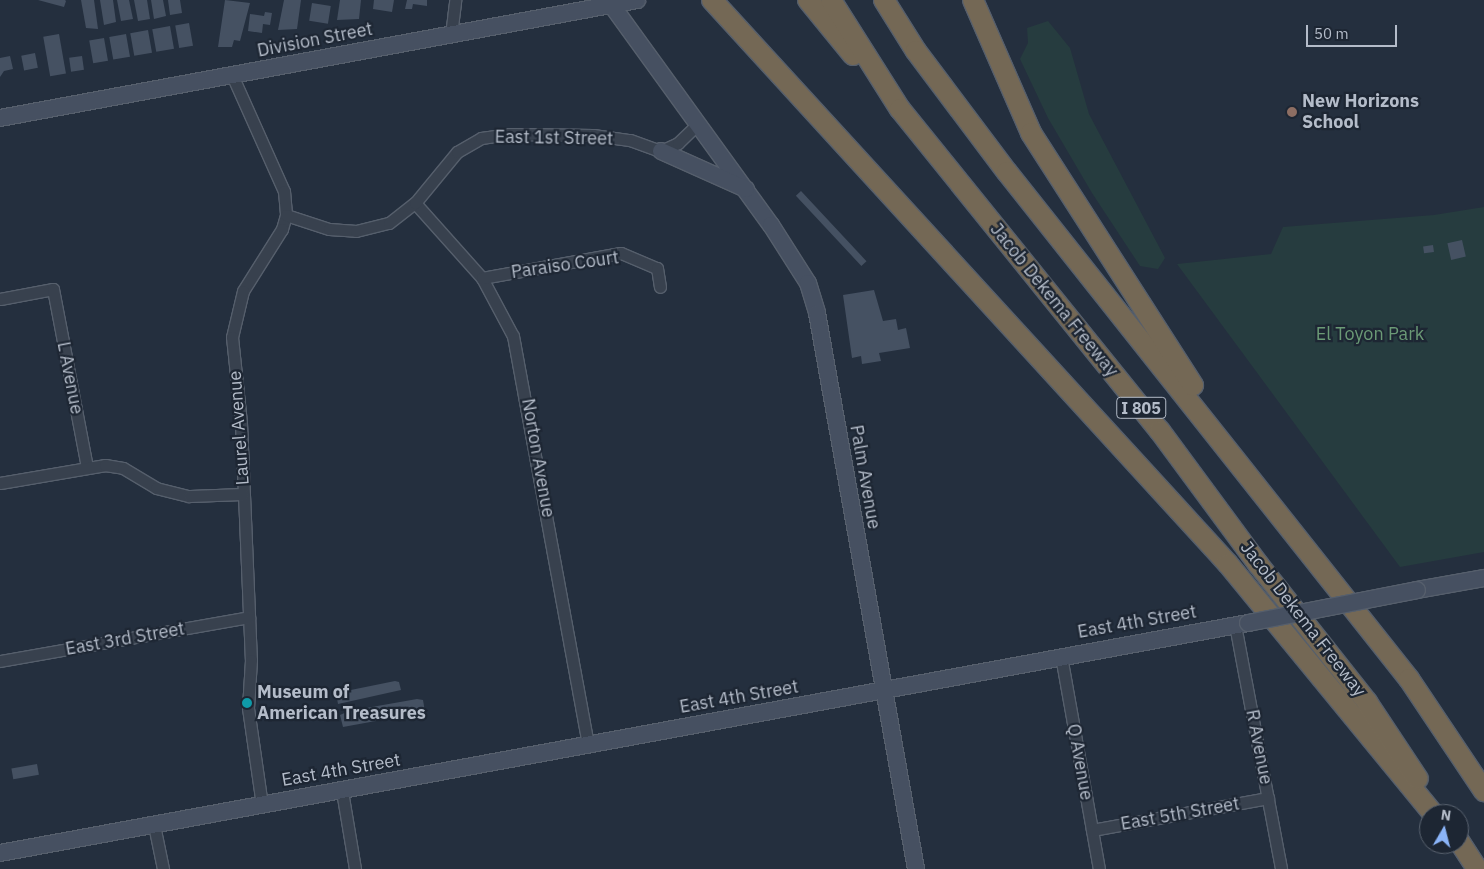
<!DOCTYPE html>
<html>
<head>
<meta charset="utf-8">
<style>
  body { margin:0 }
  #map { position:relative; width:1484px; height:869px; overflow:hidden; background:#242f3e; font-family:"IBM Plex Sans",sans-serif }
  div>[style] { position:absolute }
  .green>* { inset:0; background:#263c3f }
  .building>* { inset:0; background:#455162; transform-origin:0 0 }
  .roads { filter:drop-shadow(1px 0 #565f6c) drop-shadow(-1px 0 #565f6c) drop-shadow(0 1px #565f6c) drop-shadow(0 -1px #565f6c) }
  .street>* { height:11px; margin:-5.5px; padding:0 5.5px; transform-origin:5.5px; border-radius:5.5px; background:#38414e }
  .secondary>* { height:16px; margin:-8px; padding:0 8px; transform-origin:8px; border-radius:8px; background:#465061 }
  .highway>* { height:20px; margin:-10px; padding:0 10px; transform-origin:10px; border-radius:10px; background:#746855 }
  .bridges { filter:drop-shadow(1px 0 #565f6c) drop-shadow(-1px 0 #565f6c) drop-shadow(0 1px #565f6c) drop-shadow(0 -1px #565f6c) }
  .secondary-bridge>* { height:16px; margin:-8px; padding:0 8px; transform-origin:8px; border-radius:8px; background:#465061 }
  .dots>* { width:14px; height:14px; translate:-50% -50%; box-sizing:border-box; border:2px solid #1d2633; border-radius:50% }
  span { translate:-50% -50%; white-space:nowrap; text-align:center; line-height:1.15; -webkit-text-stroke:4.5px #1d2633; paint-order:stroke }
  .shield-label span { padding:1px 4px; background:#1d2633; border:1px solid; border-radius:4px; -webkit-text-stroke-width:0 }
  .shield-label { font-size:16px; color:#b4bcc9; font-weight:700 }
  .street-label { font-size:18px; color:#b4bcc9 }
  .poi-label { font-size:18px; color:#b4bcc9; font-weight:700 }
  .left { translate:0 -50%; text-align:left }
  .park-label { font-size:18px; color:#6b9a76 }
  .north { position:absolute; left:1419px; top:804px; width:50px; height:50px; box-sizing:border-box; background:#1d2633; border:1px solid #59626f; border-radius:50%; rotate:8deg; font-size:14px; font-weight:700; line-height:20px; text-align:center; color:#b4bcc9 }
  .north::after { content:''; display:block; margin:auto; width:18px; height:22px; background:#8ab4f8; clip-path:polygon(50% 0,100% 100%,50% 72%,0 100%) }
  .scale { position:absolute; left:1306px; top:25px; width:91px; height:22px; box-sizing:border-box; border:2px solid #b4bcc9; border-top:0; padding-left:6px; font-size:15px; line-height:18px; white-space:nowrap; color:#b4bcc9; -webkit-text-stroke:4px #1d2633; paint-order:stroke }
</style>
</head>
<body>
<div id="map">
  <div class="green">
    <div style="clip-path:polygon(1048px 21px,1070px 48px,1089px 114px,1165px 258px,1158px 269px,1140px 266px,1092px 193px,1048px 118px,1020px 59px,1028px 43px,1027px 28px)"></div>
    <div style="clip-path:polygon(1484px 207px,1484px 552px,1400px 567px,1177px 264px,1271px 254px,1283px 227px,1434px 215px)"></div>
  </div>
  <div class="building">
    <div style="clip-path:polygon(38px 0,65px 0,66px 1px,64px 7px)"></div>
    <div style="clip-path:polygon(81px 0,94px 0,98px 29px,86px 28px)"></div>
    <div style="clip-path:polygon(100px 0,113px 0,116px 22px,104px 25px)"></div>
    <div style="clip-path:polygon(117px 0,129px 0,133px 19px,121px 21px)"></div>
    <div style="clip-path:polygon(134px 0,147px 0,150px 19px,138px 21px)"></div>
    <div style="clip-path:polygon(151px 0,163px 0,166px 16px,154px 19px)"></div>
    <div style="clip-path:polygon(168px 0,180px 0,182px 13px,170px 15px)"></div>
    <div style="clip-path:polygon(225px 0,250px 3px,240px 41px,234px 40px,232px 47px,218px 47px)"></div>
    <div style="clip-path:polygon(284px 0,301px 0,297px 29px,278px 30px)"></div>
    <div style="clip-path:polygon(340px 0,361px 0,359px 19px,337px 20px)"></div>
    <div style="clip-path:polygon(374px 0,394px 0,392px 12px,373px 9px)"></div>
    <div style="clip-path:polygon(407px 0,427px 0,427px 6px,413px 4px,412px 9px,405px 9px)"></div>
    <div style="left:312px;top:3px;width:19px;height:18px;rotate:9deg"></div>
    <div style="clip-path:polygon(265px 12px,272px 13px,270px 25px,263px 24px,262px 33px,248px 31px,250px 14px,264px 16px)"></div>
    <div style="left:189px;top:23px;width:23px;height:14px;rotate:80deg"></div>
    <div style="left:170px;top:26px;width:23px;height:18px;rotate:80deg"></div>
    <div style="left:148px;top:30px;width:23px;height:18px;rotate:80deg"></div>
    <div style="left:59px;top:34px;width:40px;height:16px;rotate:80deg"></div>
    <div style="left:126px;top:34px;width:23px;height:17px;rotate:80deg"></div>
    <div style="left:104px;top:38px;width:23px;height:15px;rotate:80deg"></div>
    <div style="left:35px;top:53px;width:15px;height:14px;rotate:79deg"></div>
    <div style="clip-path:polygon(10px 56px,13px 69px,4px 71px,0 77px,0 58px)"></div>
    <div style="left:82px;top:56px;width:14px;height:13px;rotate:82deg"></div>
    <div style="left:801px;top:191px;width:96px;height:7px;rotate:47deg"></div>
    <div style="left:1462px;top:240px;width:17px;height:15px;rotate:77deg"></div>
    <div style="left:1433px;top:245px;width:7px;height:10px;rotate:82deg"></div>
    <div style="clip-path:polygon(874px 290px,883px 321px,896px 319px,898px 330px,906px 328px,910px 348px,879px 353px,881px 361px,862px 364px,861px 356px,852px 358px,843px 295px)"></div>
    <div style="clip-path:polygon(395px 681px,399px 682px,401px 690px,338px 704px,336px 693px)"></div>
    <div style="clip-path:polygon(417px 699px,423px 700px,425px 712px,343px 727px,340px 715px,349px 711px)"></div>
    <div style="left:37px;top:764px;width:11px;height:26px;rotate:80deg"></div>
  </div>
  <div class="roads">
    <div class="street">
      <div style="left:451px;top:35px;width:35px;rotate:-83deg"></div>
      <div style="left:232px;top:75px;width:127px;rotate:65.9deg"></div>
      <div style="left:284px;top:191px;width:24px;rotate:85deg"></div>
      <div style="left:286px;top:215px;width:15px;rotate:106deg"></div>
      <div style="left:282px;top:229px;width:73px;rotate:122.2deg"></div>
      <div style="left:243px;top:291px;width:47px;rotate:103.4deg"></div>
      <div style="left:232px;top:337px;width:86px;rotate:84deg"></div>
      <div style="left:241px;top:423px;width:237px;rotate:87.6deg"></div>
      <div style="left:251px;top:660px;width:48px;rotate:93.6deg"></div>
      <div style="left:248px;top:708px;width:98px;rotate:81.8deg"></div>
      <div style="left:415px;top:203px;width:101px;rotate:48.2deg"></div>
      <div style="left:482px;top:278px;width:66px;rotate:61.9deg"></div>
      <div style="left:513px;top:336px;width:415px;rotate:79.6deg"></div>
      <div style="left:286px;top:215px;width:45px;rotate:18deg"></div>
      <div style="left:329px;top:229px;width:27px;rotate:4deg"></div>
      <div style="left:356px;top:231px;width:34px;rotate:-14deg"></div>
      <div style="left:389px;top:223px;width:33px;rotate:-38deg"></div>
      <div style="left:415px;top:203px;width:66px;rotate:-50.5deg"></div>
      <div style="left:457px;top:152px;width:28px;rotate:-30deg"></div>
      <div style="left:481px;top:138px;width:28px;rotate:-8deg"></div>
      <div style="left:509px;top:134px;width:84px;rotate:0.7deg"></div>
      <div style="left:593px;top:135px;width:37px;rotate:8deg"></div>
      <div style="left:630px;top:140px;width:33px;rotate:20deg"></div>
      <div style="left:661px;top:151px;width:19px;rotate:-25deg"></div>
      <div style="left:678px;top:143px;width:29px;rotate:-44deg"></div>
      <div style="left:482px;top:278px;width:141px;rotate:-10.2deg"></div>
      <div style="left:621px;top:253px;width:39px;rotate:23deg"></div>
      <div style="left:657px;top:268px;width:19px;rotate:81deg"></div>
      <div style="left:0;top:299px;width:54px;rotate:-10.7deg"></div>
      <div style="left:53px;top:289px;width:181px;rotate:79.2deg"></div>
      <div style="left:0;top:483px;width:107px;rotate:-9.7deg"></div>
      <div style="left:105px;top:465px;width:18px;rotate:9deg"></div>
      <div style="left:123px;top:468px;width:39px;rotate:31deg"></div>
      <div style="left:156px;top:488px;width:34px;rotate:14deg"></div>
      <div style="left:189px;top:496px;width:54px;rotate:-2.1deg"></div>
      <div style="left:1235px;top:625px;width:248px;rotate:79.3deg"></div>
      <div style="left:1061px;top:656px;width:216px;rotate:79.9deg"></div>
      <div style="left:0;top:661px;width:253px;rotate:-10deg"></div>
      <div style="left:342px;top:791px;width:79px;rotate:80.5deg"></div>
      <div style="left:154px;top:825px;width:45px;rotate:78.4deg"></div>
      <div style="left:1092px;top:830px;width:179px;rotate:-10.3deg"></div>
    </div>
    <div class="secondary">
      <div style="left:608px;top:0;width:278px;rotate:54.1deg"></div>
      <div style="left:771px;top:225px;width:69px;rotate:57.5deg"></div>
      <div style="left:808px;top:283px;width:31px;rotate:73deg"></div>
      <div style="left:817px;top:313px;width:565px;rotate:79.9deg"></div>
      <div style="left:0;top:118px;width:648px;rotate:-10.49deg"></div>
      <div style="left:661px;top:151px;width:93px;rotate:24.1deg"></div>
      <div style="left:1417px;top:590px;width:68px;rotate:-10.2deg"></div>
      <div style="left:0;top:853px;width:1269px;rotate:-10.44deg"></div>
    </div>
    <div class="highway">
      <div style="left:712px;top:0;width:764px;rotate:47.54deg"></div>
      <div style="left:1228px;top:564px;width:323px;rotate:50.6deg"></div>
      <div style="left:808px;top:0;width:71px;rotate:50.7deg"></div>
      <div style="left:831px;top:0;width:129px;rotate:57.7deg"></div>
      <div style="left:900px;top:109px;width:414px;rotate:51.1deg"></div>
      <div style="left:1160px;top:431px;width:165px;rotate:53.6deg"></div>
      <div style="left:1258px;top:564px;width:176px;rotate:51.7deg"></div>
      <div style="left:1367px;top:702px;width:92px;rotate:56.5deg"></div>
      <div style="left:884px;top:0;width:60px;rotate:57.9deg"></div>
      <div style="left:916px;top:51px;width:151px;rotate:53.1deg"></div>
      <div style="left:1007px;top:172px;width:647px;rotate:51.59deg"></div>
      <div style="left:1409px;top:679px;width:135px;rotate:56.2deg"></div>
      <div style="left:973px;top:0;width:145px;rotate:66.4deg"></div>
      <div style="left:1031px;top:133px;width:300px;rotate:57.3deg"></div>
      <div style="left:1459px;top:841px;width:33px;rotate:57deg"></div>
    </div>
  </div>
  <div class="bridges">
    <div class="secondary-bridge">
      <div style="left:1248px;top:623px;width:172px;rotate:-11deg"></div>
    </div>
  </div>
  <div class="dots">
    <div style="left:1292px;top:112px;background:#8d6e63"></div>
    <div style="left:247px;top:703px;background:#0f9aa8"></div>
  </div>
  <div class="shield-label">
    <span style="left:1141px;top:408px">I 805</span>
  </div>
  <div class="street-label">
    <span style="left:315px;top:40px;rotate:-11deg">Division Street</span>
    <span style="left:554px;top:138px;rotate:1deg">East 1st Street</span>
    <span style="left:565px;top:265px;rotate:-8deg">Paraiso Court</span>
    <span style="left:1054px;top:300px;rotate:51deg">Jacob Dekema Freeway</span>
    <span style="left:70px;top:378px;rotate:79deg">L Avenue</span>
    <span style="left:239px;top:428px;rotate:-94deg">Laurel Avenue</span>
    <span style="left:538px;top:458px;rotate:80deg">Norton Avenue</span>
    <span style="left:865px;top:477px;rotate:80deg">Palm Avenue</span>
    <span style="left:1303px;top:619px;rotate:52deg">Jacob Dekema Freeway</span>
    <span style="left:1137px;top:622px;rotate:-10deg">East 4th Street</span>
    <span style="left:125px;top:639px;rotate:-10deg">East 3rd Street</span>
    <span style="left:739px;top:697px;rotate:-10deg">East 4th Street</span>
    <span style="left:1259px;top:747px;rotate:79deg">R Avenue</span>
    <span style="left:1080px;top:762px;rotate:80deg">Q Avenue</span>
    <span style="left:341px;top:770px;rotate:-10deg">East 4th Street</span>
    <span style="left:1180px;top:814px;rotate:-10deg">East 5th Street</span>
  </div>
  <div class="poi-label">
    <span class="left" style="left:1302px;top:112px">New Horizons<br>School</span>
    <span class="left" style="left:257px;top:703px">Museum of<br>American Treasures</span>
  </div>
  <div class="park-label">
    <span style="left:1370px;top:334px">El Toyon Park</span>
  </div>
  <div class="north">N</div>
  <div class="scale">50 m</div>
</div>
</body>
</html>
